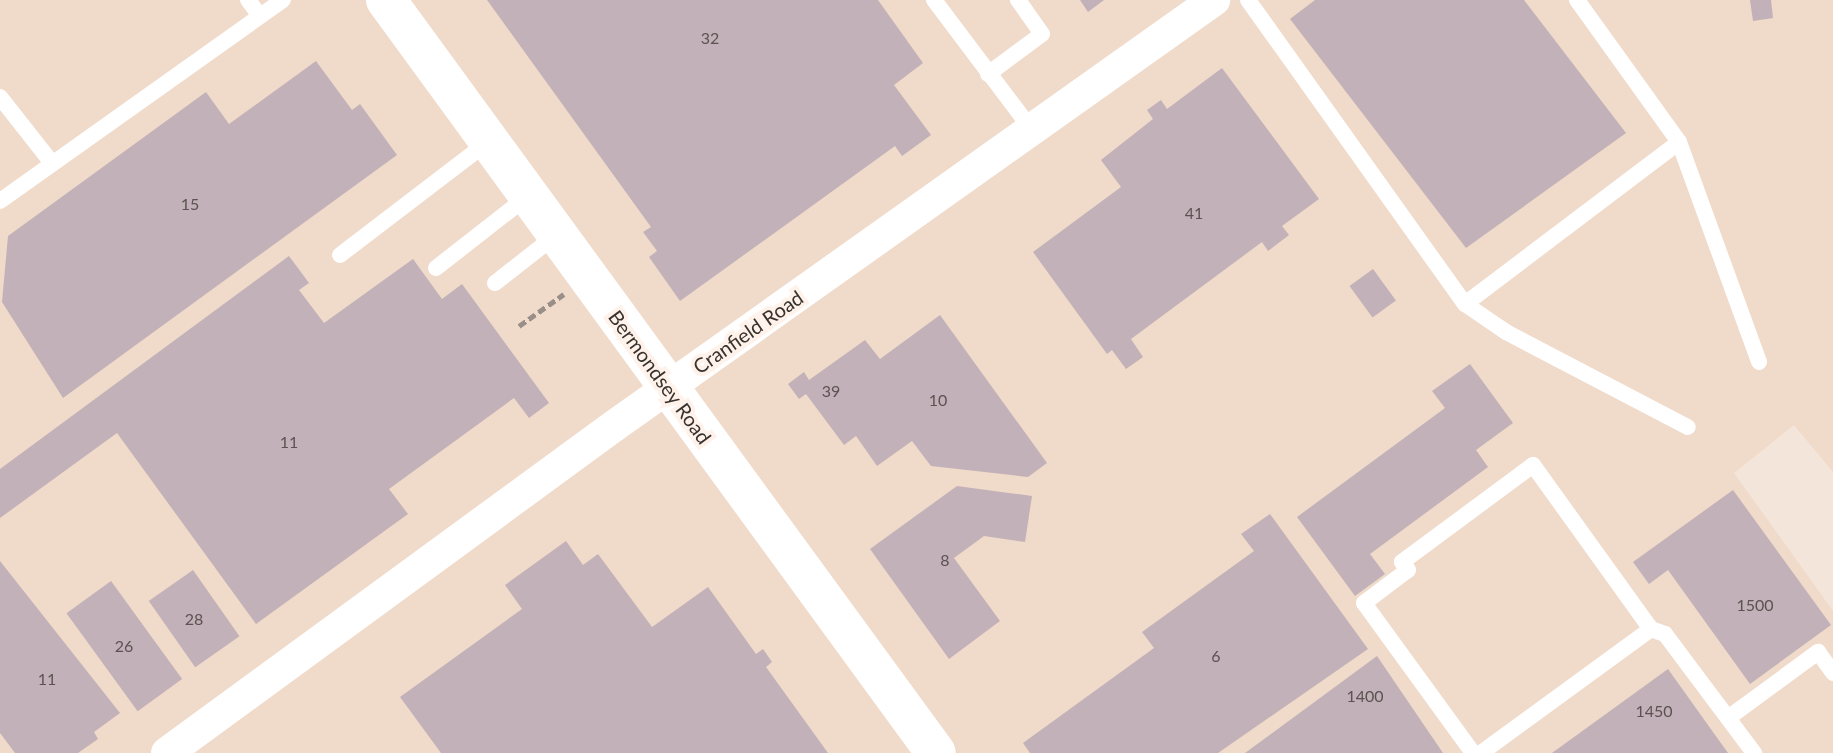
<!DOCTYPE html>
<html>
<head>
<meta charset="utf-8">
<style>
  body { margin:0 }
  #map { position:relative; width:1833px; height:753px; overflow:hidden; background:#f4e5da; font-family:Lato,sans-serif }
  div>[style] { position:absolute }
  .built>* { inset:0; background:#f0daca }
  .building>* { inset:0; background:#c2b1b8; transform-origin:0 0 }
  .path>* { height:5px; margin-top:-2.5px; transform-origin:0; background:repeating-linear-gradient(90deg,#9a8f88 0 8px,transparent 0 12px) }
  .service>* { height:16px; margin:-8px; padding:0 8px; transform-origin:8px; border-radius:8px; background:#fff }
  .minor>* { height:32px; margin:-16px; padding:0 16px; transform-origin:16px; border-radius:16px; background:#fff }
  .tertiary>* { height:40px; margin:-20px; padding:0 20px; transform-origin:20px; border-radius:20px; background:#fff }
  span { translate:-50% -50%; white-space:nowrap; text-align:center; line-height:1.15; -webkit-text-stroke:8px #fff2ea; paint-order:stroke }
  .number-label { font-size:16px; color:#5b5251 }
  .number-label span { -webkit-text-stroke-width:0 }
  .street-label { font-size:20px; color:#39332f }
</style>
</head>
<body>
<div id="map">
  <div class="built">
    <div style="clip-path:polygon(0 0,1833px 0,1833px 472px,1794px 425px,1734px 473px,1833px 611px,1833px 753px,0 753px)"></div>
  </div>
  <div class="building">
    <div style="clip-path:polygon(487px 0,878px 0,923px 63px,894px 85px,931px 135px,902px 156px,895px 146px,680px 301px,649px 257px,657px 251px,643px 232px,651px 227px)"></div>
    <div style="clip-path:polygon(1080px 0,1104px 0,1088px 12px)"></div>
    <div style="clip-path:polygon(1315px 0,1524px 0,1626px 133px,1466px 248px,1290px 19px)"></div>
    <div style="clip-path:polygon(1750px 0,1771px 0,1773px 18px,1753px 21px)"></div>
    <div style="clip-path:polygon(316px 61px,352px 110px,360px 104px,397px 155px,63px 398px,2px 302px,8px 236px,206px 92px,229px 124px)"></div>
    <div style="clip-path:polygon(1222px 68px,1319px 199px,1282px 226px,1289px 235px,1268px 251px,1262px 242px,1131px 339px,1143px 357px,1126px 369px,1112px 350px,1107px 354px,1033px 252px,1121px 187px,1101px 160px,1153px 119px,1147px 110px,1161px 100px,1167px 109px)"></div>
    <div style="clip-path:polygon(289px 256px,309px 283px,299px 290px,324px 323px,413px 259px,442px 299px,462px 284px,549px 403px,529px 418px,514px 398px,389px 489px,408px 514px,256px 624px,117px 433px,0 518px,0 469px)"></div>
    <div style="left:1373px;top:269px;width:39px;height:29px;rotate:54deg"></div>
    <div style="clip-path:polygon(940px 315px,1047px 463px,1028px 477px,931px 466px,912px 441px,877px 466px,856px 436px,844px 445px,806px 394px,799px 399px,788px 384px,804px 372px,809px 380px,865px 340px,880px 359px)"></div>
    <div style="clip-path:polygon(1470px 364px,1513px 423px,1476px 450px,1488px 467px,1370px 554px,1385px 574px,1355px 596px,1297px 517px,1445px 408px,1432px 391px)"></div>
    <div style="clip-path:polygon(957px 486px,1032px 496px,1025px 542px,984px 536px,954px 558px,1000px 621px,949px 659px,870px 549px)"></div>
    <div style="clip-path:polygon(1733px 490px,1831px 625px,1750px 684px,1668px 570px,1649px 584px,1633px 562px)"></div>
    <div style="clip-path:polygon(1270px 514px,1368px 649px,1218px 753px,1030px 753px,1023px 743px,1154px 648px,1142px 632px,1254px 551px,1241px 534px)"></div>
    <div style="clip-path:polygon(566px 541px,583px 565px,598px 554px,652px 627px,708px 587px,756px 654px,763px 649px,772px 662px,766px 667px,828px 753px,441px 753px,400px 697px,522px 609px,505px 585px)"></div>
    <div style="clip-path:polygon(0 561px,120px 713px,94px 732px,98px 739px,78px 753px,15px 753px,0 733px)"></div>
    <div style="left:193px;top:570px;width:81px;height:54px;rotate:55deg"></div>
    <div style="left:111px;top:581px;width:121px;height:55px;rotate:54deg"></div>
    <div style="clip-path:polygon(1377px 656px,1443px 753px,1245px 753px)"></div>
    <div style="clip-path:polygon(1668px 669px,1728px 753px,1552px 753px)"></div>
  </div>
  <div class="path">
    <div style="left:519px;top:326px;width:55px;rotate:-35.4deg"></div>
  </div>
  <div class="service">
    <div style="left:248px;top:0;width:20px;rotate:53deg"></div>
    <div style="left:934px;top:0;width:163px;rotate:53deg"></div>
    <div style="left:1248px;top:0;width:374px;rotate:54.5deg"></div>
    <div style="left:1465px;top:304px;width:268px;rotate:-37.1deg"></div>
    <div style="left:1679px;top:142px;width:175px;rotate:-125.7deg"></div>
    <div style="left:988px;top:74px;width:67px;rotate:-36.5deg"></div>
    <div style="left:1042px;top:34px;width:42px;rotate:-125.2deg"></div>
    <div style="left:0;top:97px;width:84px;rotate:51.8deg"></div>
    <div style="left:1679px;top:142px;width:234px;rotate:70deg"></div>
    <div style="left:0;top:201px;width:347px;rotate:-35.4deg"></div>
    <div style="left:340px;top:255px;width:186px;rotate:-37.4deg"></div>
    <div style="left:436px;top:268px;width:115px;rotate:-38deg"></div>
    <div style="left:495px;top:283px;width:76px;rotate:-38.1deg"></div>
    <div style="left:1465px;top:304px;width:50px;rotate:34.3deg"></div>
    <div style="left:1506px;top:332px;width:205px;rotate:27.6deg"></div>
    <div style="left:1728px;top:718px;width:112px;rotate:-36.3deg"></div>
    <div style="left:1818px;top:652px;width:26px;rotate:54deg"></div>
    <div style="left:1473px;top:753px;width:185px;rotate:-126deg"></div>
    <div style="left:1364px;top:603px;width:55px;rotate:-36.9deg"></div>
    <div style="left:1408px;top:570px;width:10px;rotate:-127deg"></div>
    <div style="left:1402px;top:562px;width:163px;rotate:-36.5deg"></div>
    <div style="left:1533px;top:465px;width:202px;rotate:54.3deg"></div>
    <div style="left:1651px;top:629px;width:15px;rotate:20deg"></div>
    <div style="left:1665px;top:634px;width:149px;rotate:53.2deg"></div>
    <div style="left:1481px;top:753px;width:210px;rotate:-36.1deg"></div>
  </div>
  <div class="minor">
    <div style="left:167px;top:753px;width:554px;rotate:-36.19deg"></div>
    <div style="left:614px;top:426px;width:736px;rotate:-35.37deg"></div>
  </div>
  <div class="tertiary">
    <div style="left:386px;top:0;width:932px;rotate:53.86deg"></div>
  </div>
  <div class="number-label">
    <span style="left:710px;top:38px">32</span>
    <span style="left:190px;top:204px">15</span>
    <span style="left:1194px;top:213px">41</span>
    <span style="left:831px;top:391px">39</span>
    <span style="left:938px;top:400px">10</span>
    <span style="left:289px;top:442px">11</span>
    <span style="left:945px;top:560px">8</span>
    <span style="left:1755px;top:605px">1500</span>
    <span style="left:194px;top:619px">28</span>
    <span style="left:124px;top:646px">26</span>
    <span style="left:1216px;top:656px">6</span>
    <span style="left:47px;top:679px">11</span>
    <span style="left:1365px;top:696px">1400</span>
    <span style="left:1654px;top:711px">1450</span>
  </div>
  <div class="street-label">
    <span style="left:748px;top:332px;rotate:-35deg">Cranfield Road</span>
    <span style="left:660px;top:377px;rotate:54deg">Bermondsey Road</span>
  </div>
</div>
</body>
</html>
